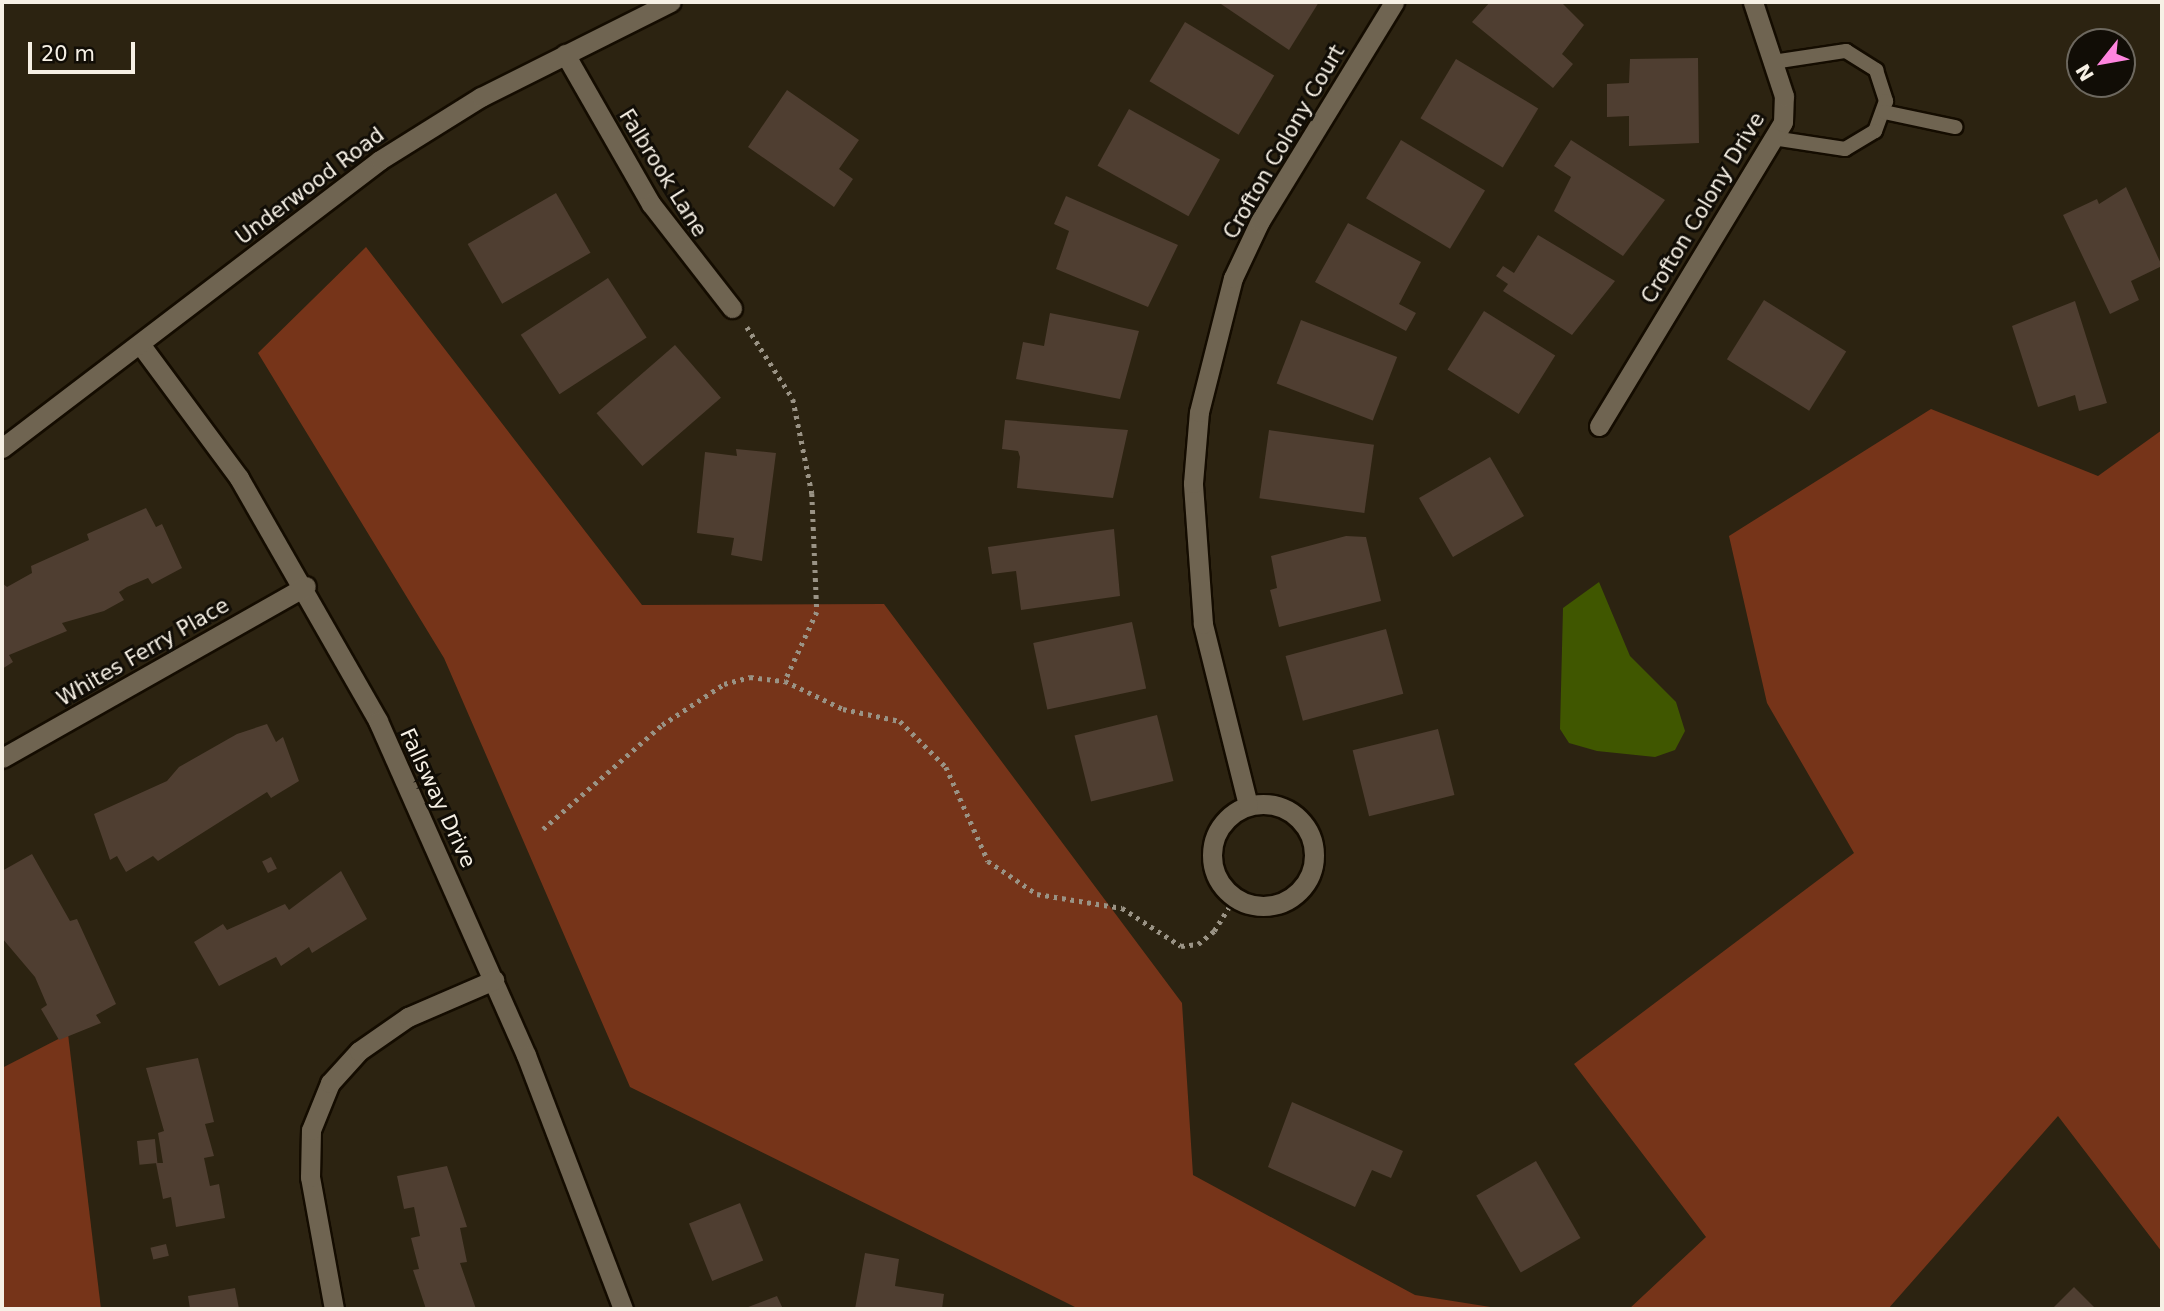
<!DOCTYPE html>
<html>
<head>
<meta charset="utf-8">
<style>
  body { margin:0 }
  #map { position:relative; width:2164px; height:1311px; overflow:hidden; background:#2c2311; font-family:"DejaVu Sans",sans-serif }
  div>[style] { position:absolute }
  .green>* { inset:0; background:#763419 }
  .water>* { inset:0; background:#405700 }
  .building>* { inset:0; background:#4f3e31; transform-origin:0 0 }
  .path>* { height:4.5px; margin-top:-2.25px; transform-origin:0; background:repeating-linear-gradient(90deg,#9a9385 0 3.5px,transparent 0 8.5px) }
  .roads { filter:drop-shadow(2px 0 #140c00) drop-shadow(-2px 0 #140c00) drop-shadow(0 2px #140c00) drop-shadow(0 -2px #140c00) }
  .service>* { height:14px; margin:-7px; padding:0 7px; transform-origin:7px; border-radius:7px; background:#6f6451 }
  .minor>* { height:19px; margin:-9.5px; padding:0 9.5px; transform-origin:9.5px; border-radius:9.5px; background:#6f6451 }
  .minor>.ring { margin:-9.5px; padding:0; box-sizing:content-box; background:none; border:19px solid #6f6451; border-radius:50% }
  .tertiary>* { height:19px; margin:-9.5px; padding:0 9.5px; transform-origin:9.5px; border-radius:9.5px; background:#6f6451 }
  span { translate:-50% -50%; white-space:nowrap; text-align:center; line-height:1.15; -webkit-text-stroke:6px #110d06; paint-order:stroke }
  .street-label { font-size:21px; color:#f6f0e5 }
  .frame { position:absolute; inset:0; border:4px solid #f6f0e5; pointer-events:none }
  .north { position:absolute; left:2066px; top:28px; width:70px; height:70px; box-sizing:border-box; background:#110d06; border:2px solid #6d685f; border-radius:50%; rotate:239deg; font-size:19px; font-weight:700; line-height:28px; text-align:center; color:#f6f0e5 }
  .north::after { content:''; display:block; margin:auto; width:24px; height:32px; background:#ff85df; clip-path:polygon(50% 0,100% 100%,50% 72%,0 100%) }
  .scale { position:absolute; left:28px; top:42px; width:107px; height:32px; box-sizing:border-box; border:4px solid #f6f0e5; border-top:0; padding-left:9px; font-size:21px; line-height:24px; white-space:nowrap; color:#f6f0e5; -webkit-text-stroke:5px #110d06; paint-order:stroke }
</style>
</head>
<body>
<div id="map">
  <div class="green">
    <div style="clip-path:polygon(366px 247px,642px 605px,884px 604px,1182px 1003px,1193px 1175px,1415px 1295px,1503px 1309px,1079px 1309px,630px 1087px,444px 658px,258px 353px)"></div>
    <div style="clip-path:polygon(1931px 409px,2098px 476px,2162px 430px,2162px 1252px,2058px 1116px,1888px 1309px,1629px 1309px,1706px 1237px,1574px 1064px,1854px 853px,1767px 703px,1729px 536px)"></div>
    <div style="clip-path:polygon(68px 1034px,101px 1309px,2px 1309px,2px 1068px)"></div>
  </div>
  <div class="water">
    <div style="clip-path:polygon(1599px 582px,1630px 656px,1676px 702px,1685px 731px,1675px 750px,1655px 757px,1597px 751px,1569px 743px,1560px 729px,1563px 608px)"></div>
  </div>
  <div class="building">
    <div style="clip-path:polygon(1218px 2px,1319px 2px,1289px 50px)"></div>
    <div style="clip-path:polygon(1490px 2px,1561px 2px,1584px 25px,1562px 54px,1573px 64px,1553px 88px,1472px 22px)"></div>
    <div style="left:1185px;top:22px;width:104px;height:69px;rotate:31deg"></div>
    <div style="clip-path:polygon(1698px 58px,1699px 143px,1629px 146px,1629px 116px,1607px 117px,1607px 84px,1629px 83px,1630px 59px)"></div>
    <div style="left:1456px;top:59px;width:96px;height:69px;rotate:31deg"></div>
    <div style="clip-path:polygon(787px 90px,859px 140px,839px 169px,853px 179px,834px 207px,748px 147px)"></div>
    <div style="left:1129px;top:109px;width:104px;height:65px;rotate:29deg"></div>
    <div style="left:1401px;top:140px;width:98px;height:68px;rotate:31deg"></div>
    <div style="clip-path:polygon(1571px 140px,1665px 200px,1623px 256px,1554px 211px,1571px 177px,1554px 166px)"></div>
    <div style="clip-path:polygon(2126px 187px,2162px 266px,2131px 281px,2139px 300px,2110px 314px,2063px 215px,2097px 199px,2099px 204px)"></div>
    <div style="left:556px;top:193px;width:69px;height:102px;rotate:60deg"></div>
    <div style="clip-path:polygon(1066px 196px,1178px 245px,1148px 307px,1056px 269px,1069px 231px,1054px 224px)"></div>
    <div style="clip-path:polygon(1348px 223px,1421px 262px,1399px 304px,1416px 313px,1406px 331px,1315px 282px)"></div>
    <div style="clip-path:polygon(1538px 235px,1615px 281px,1572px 335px,1503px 291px,1508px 284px,1496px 276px,1503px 266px,1514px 273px)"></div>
    <div style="left:608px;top:278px;width:71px;height:104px;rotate:57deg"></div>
    <div style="left:1764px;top:300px;width:97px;height:70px;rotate:32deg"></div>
    <div style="clip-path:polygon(2075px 301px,2107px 403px,2079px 411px,2075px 395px,2038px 407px,2012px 326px)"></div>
    <div style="left:1484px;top:311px;width:84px;height:69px;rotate:32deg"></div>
    <div style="clip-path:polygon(1050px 313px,1139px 331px,1120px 399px,1016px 379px,1023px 342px,1044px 346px)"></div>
    <div style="left:1301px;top:320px;width:103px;height:68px;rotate:21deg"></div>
    <div style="left:675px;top:345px;width:70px;height:104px;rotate:49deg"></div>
    <div style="clip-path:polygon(1005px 420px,1128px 430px,1113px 498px,1017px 488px,1020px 457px,1018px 451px,1002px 449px)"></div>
    <div style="left:1269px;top:430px;width:106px;height:69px;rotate:8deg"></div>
    <div style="clip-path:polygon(736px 449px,776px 453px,762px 561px,731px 555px,734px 538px,697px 533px,705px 452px,737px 456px)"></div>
    <div style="left:1490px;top:457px;width:68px;height:82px;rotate:60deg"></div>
    <div style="clip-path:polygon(146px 508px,156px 527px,162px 524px,182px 568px,152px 584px,148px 578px,127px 587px,119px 592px,124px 600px,104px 611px,62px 623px,67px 631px,9px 655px,13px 662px,2px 669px,2px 583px,7px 587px,32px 573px,31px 566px,89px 540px,87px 534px)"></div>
    <div style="clip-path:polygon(1114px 529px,1120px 596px,1021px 610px,1016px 571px,992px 574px,988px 547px)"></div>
    <div style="clip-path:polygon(1346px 536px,1366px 537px,1381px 601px,1279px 627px,1270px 590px,1277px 588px,1271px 556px)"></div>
    <div style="left:1132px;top:622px;width:68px;height:101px;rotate:78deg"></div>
    <div style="left:1386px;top:629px;width:67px;height:104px;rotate:75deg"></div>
    <div style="left:1157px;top:715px;width:68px;height:85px;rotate:76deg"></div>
    <div style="clip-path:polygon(267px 724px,276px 742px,283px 737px,299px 781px,271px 798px,267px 792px,158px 861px,153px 856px,126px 872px,117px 856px,110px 860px,94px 814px,167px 781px,179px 767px,237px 734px)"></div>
    <div style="left:1438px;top:729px;width:68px;height:88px;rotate:76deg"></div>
    <div style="clip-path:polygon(32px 854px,70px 921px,77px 919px,116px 1004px,96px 1015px,101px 1023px,59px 1040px,41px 1009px,47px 1005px,35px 977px,2px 938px,2px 871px)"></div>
    <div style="left:271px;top:857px;width:13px;height:10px;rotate:63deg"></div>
    <div style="clip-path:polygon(341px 871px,367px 919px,312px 953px,309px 947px,281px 966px,276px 957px,219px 986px,194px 942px,223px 924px,227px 930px,285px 904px,289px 910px)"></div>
    <div style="clip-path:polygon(198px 1058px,214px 1122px,205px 1124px,214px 1156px,204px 1158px,210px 1186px,219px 1184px,225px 1218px,176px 1227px,171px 1197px,163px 1199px,156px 1163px,163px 1163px,158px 1133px,164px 1131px,146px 1068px)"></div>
    <div style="clip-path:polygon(1292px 1102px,1403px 1151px,1391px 1178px,1372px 1170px,1355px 1207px,1268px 1167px)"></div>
    <div style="left:137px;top:1141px;width:18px;height:24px;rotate:-6deg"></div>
    <div style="left:1536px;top:1161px;width:89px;height:69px;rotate:60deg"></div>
    <div style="clip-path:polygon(447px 1166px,467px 1227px,460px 1228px,467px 1262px,460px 1263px,476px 1309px,426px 1309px,413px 1270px,419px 1269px,411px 1238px,420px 1236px,414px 1207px,404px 1209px,397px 1176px)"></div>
    <div style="left:740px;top:1203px;width:62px;height:55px;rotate:68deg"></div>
    <div style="left:166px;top:1244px;width:12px;height:16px;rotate:76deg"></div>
    <div style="clip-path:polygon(865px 1253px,899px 1259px,895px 1286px,944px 1294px,942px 1309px,855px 1309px)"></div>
    <div style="clip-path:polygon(2074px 1287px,2096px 1309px,2052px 1309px)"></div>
    <div style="clip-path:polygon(235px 1288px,239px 1309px,190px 1309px,188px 1296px)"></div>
    <div style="clip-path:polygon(777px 1296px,783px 1309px,743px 1309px)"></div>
  </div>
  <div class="path">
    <div style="left:747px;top:327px;width:85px;rotate:57.4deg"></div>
    <div style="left:793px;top:399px;width:96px;rotate:78.6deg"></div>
    <div style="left:812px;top:493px;width:119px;rotate:87.6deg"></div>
    <div style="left:817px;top:612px;width:76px;rotate:114.9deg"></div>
    <div style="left:543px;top:829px;width:158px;rotate:-41.2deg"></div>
    <div style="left:662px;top:725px;width:74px;rotate:-33.5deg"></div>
    <div style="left:724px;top:684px;width:27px;rotate:-15deg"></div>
    <div style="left:750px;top:677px;width:35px;rotate:7deg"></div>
    <div style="left:785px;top:681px;width:64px;rotate:25.8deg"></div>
    <div style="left:843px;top:709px;width:58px;rotate:11.9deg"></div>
    <div style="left:900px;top:721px;width:65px;rotate:45deg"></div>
    <div style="left:946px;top:767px;width:103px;rotate:65.9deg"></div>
    <div style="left:988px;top:861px;width:59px;rotate:34deg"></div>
    <div style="left:1037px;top:894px;width:86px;rotate:9.4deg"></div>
    <div style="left:1122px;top:908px;width:70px;rotate:32.8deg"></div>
    <div style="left:1181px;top:946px;width:17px;rotate:-7deg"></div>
    <div style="left:1198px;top:944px;width:21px;rotate:-39deg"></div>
    <div style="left:1214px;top:931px;width:39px;rotate:-58deg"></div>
  </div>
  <div class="roads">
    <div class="service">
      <div style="left:1773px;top:62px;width:74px;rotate:-8.6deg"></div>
      <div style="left:1846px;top:51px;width:36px;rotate:32deg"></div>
      <div style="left:1876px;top:70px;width:33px;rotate:72deg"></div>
      <div style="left:1886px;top:101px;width:32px;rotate:110deg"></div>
      <div style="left:1875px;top:131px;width:35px;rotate:149deg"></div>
      <div style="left:1845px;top:149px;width:73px;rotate:-171.3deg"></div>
      <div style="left:1884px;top:112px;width:73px;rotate:11.9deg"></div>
    </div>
    <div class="minor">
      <div style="left:565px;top:54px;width:173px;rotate:60.2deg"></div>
      <div style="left:651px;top:204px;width:132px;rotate:52.1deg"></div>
      <div style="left:140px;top:344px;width:167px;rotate:53.5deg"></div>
      <div style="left:239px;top:478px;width:280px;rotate:60.2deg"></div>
      <div style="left:378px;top:721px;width:365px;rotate:66.1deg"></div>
      <div style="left:526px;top:1055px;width:272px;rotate:69.1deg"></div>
      <div style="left:1599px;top:426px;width:355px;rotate:-58.8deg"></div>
      <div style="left:1783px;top:122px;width:26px;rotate:-88deg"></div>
      <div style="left:1784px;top:96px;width:99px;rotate:-108.3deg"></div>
      <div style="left:2px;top:758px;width:349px;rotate:-29.5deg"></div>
      <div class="ring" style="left:1212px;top:804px;width:83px;height:83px"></div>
      <div style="left:1248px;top:805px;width:187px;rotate:-104deg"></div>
      <div style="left:1203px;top:624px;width:141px;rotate:-94.1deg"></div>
      <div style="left:1193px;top:483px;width:71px;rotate:-85.2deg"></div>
      <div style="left:1199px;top:412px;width:138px;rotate:-75.8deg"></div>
      <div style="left:1233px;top:278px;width:63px;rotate:-64.7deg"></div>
      <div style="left:1260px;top:221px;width:257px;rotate:-58.5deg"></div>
      <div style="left:334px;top:1309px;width:134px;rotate:-100.3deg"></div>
      <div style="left:310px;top:1177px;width:47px;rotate:-88.8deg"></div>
      <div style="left:311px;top:1130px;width:51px;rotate:-68deg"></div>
      <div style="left:330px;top:1083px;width:43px;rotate:-47.8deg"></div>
      <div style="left:359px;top:1051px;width:60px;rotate:-34.8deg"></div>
      <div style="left:408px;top:1017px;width:94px;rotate:-23.3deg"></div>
    </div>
    <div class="tertiary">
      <div style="left:2px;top:448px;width:475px;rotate:-37.3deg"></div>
      <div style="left:380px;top:160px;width:119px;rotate:-32deg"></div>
      <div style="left:481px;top:97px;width:212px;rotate:-26.6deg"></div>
    </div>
  </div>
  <div class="street-label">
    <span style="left:1284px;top:142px;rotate:-60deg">Crofton Colony Court</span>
    <span style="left:663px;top:173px;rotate:58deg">Falbrook Lane</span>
    <span style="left:310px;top:186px;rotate:-37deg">Underwood Road</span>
    <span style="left:1703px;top:208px;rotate:-59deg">Crofton Colony Drive</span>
    <span style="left:143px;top:652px;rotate:-30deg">Whites Ferry Place</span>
    <span style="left:438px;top:798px;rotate:65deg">Fallsway Drive</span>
  </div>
  <div class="frame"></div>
  <div class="north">N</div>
  <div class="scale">20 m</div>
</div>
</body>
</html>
